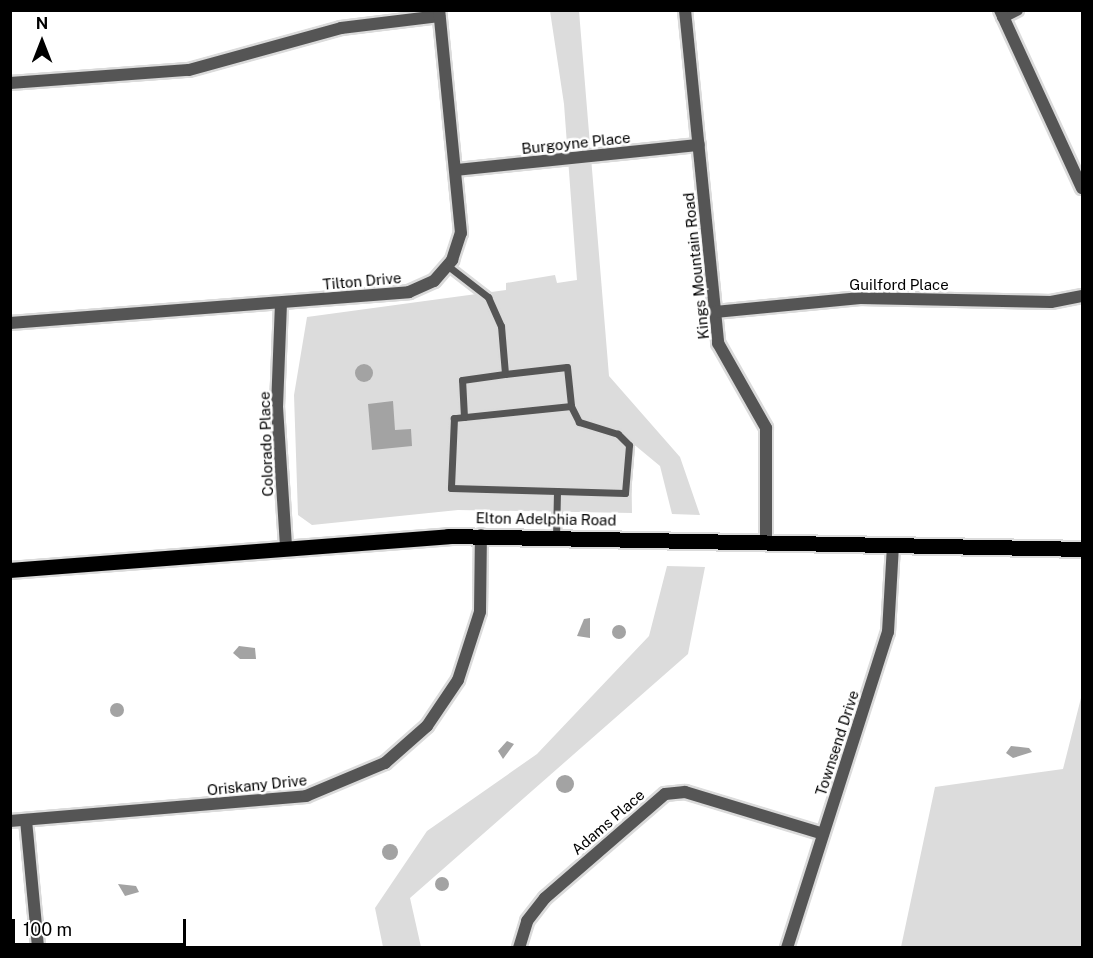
<!DOCTYPE html>
<html>
<head>
<meta charset="utf-8">
<style>
  body { margin:0 }
  #map { position:relative; width:1093px; height:958px; overflow:hidden; background:#fff; font-family:"Public Sans",sans-serif }
  div>[style] { position:absolute }
  .green>* { inset:0; background:#dcdcdc }
  .water>* { inset:0; background:#a3a3a3 }
  .round { border-radius:50% }
  .roads { filter:drop-shadow(2px 0 #dbdbdb) drop-shadow(-2px 0 #dbdbdb) drop-shadow(0 2px #dbdbdb) drop-shadow(0 -2px #dbdbdb) }
  .service>* { height:7px; margin:-3.5px; padding:0 3.5px; transform-origin:3.5px; border-radius:3.5px; background:#555 }
  .minor>* { height:12px; margin:-6px; padding:0 6px; transform-origin:6px; border-radius:6px; background:#555 }
  .tertiary>* { height:12px; margin:-6px; padding:0 6px; transform-origin:6px; border-radius:6px; background:#555 }
  .primary>* { height:15px; margin:-7.5px; padding:0 7.5px; transform-origin:7.5px; border-radius:7.5px; background:#000 }
  span { translate:-50% -50%; white-space:nowrap; text-align:center; line-height:1.15; -webkit-text-stroke:5px #fff; paint-order:stroke }
  .street-label { font-size:15px; color:#000 }
  .frame { position:absolute; inset:0; border:12px solid #000; pointer-events:none }
  .north { position:absolute; left:12px; top:12px; width:60px; height:60px; -webkit-text-stroke:4px #fff; paint-order:stroke; rotate:0deg; font-size:16px; font-weight:700; line-height:24px; text-align:center; color:#000 }
  .north::after { content:''; display:block; margin:auto; width:21px; height:27px; background:#000; clip-path:polygon(50% 0,100% 100%,50% 72%,0 100%) }
  .scale { position:absolute; left:12px; top:919px; width:174px; height:27px; box-sizing:border-box; border:3px solid #000; border-top:0; padding-left:8px; font-size:18px; line-height:21px; white-space:nowrap; color:#000; -webkit-text-stroke:4px #fff; paint-order:stroke }
</style>
</head>
<body>
<div id="map">
  <div class="green">
    <div style="clip-path:polygon(550px 11px,579px 11px,609px 376px,680px 457px,700px 515px,672px 514px,660px 466px,631px 442px,632px 513px,458px 510px,312px 525px,298px 515px,294px 395px,307px 317px,506px 290px,506px 283px,555px 275px,557px 283px,577px 280px,564px 104px)"></div>
    <div style="clip-path:polygon(667px 566px,705px 567px,688px 654px,410px 898px,421px 947px,383px 947px,375px 908px,427px 831px,537px 754px,649px 636px)"></div>
    <div style="clip-path:polygon(1082px 694px,1082px 947px,901px 947px,935px 787px,1063px 769px)"></div>
  </div>
  <div class="water">
    <div class="round" style="left:355px;top:364px;width:18px;height:18px"></div>
    <div style="clip-path:polygon(393px 401px,395px 430px,411px 429px,412px 446px,372px 450px,368px 404px)"></div>
    <div style="clip-path:polygon(590px 618px,590px 638px,577px 636px,584px 619px)"></div>
    <div class="round" style="left:612px;top:625px;width:14px;height:14px"></div>
    <div style="clip-path:polygon(239px 646px,255px 648px,256px 659px,240px 659px,233px 653px)"></div>
    <div class="round" style="left:110px;top:703px;width:14px;height:14px"></div>
    <div style="clip-path:polygon(507px 741px,514px 744px,503px 759px,498px 751px)"></div>
    <div style="clip-path:polygon(1011px 746px,1029px 748px,1032px 752px,1013px 758px,1006px 753px)"></div>
    <div class="round" style="left:556px;top:775px;width:18px;height:18px"></div>
    <div class="round" style="left:382px;top:844px;width:16px;height:16px"></div>
    <div class="round" style="left:435px;top:877px;width:14px;height:14px"></div>
    <div style="clip-path:polygon(118px 884px,136px 886px,139px 892px,125px 896px)"></div>
  </div>
  <div class="roads">
    <div class="service">
      <div style="left:448px;top:266px;width:51px;rotate:37.8deg"></div>
      <div style="left:488px;top:297px;width:32px;rotate:66deg"></div>
      <div style="left:501px;top:326px;width:48px;rotate:85.2deg"></div>
      <div style="left:505px;top:374px;width:62px;rotate:-6.4deg"></div>
      <div style="left:567px;top:367px;width:39px;rotate:84deg"></div>
      <div style="left:571px;top:406px;width:118px;rotate:174.1deg"></div>
      <div style="left:454px;top:418px;width:70px;rotate:92.5deg"></div>
      <div style="left:451px;top:488px;width:106px;rotate:1.6deg"></div>
      <div style="left:557px;top:491px;width:46px;rotate:91.2deg"></div>
      <div style="left:464px;top:417px;width:37px;rotate:-93deg"></div>
      <div style="left:462px;top:380px;width:43px;rotate:-7.9deg"></div>
      <div style="left:557px;top:491px;width:68px;rotate:1.7deg"></div>
      <div style="left:625px;top:493px;width:48px;rotate:-85.2deg"></div>
      <div style="left:629px;top:445px;width:16px;rotate:-135deg"></div>
      <div style="left:618px;top:434px;width:41px;rotate:-162.9deg"></div>
      <div style="left:579px;top:422px;width:18px;rotate:-117deg"></div>
    </div>
    <div class="minor">
      <div style="left:685px;top:10px;width:335px;rotate:84.3deg"></div>
      <div style="left:718px;top:343px;width:98px;rotate:60.5deg"></div>
      <div style="left:766px;top:428px;width:113px;rotate:90deg"></div>
      <div style="left:1003px;top:17px;width:16px;rotate:-27deg"></div>
      <div style="left:10px;top:83px;width:179px;rotate:-4.2deg"></div>
      <div style="left:189px;top:70px;width:158px;rotate:-15.4deg"></div>
      <div style="left:341px;top:28px;width:99px;rotate:-7deg"></div>
      <div style="left:456px;top:170px;width:244px;rotate:-5.9deg"></div>
      <div style="left:281px;top:303px;width:104px;rotate:92.2deg"></div>
      <div style="left:277px;top:407px;width:141px;rotate:86.3deg"></div>
      <div style="left:715px;top:312px;width:146px;rotate:-5.5deg"></div>
      <div style="left:860px;top:298px;width:191px;rotate:1.2deg"></div>
      <div style="left:1051px;top:302px;width:32px;rotate:-11deg"></div>
      <div style="left:10px;top:323px;width:400px;rotate:-4.4deg"></div>
      <div style="left:409px;top:292px;width:27px;rotate:-24deg"></div>
      <div style="left:434px;top:281px;width:28px;rotate:-49deg"></div>
      <div style="left:452px;top:260px;width:28px;rotate:-72deg"></div>
      <div style="left:461px;top:233px;width:224px;rotate:-95.6deg"></div>
      <div style="left:26px;top:820px;width:129px;rotate:84.6deg"></div>
      <div style="left:10px;top:821px;width:297px;rotate:-4.8deg"></div>
      <div style="left:306px;top:796px;width:86px;rotate:-22.7deg"></div>
      <div style="left:385px;top:763px;width:56px;rotate:-41.4deg"></div>
      <div style="left:427px;top:726px;width:55px;rotate:-56deg"></div>
      <div style="left:458px;top:680px;width:71px;rotate:-72.1deg"></div>
      <div style="left:480px;top:612px;width:77px;rotate:-89.3deg"></div>
      <div style="left:519px;top:948px;width:28px;rotate:-73deg"></div>
      <div style="left:527px;top:921px;width:29px;rotate:-52deg"></div>
      <div style="left:545px;top:898px;width:159px;rotate:-40.9deg"></div>
      <div style="left:665px;top:794px;width:20px;rotate:-6deg"></div>
      <div style="left:685px;top:792px;width:144px;rotate:16.9deg"></div>
      <div style="left:787px;top:948px;width:332px;rotate:-72.3deg"></div>
      <div style="left:888px;top:632px;width:88px;rotate:-86.7deg"></div>
    </div>
    <div class="tertiary">
      <div style="left:1000px;top:10px;width:196px;rotate:65.3deg"></div>
    </div>
    <div class="primary">
      <div style="left:10px;top:570px;width:439px;rotate:-4.4deg"></div>
      <div style="left:448px;top:536px;width:634px;rotate:1.17deg"></div>
    </div>
  </div>
  <div class="street-label">
    <span style="left:576px;top:143px;rotate:-6deg">Burgoyne Place</span>
    <span style="left:696px;top:266px;rotate:-96deg">Kings Mountain Road</span>
    <span style="left:362px;top:281px;rotate:-5deg">Tilton Drive</span>
    <span style="left:899px;top:285px">Guilford Place</span>
    <span style="left:266px;top:444px;rotate:-92deg">Colorado Place</span>
    <span style="left:546px;top:519px;rotate:1deg">Elton Adelphia Road</span>
    <span style="left:837px;top:743px;rotate:-72deg">Townsend Drive</span>
    <span style="left:257px;top:785px;rotate:-6deg">Oriskany Drive</span>
    <span style="left:608px;top:822px;rotate:-41deg">Adams Place</span>
  </div>
  <div class="frame"></div>
  <div class="north">N</div>
  <div class="scale">100 m</div>
</div>
</body>
</html>
